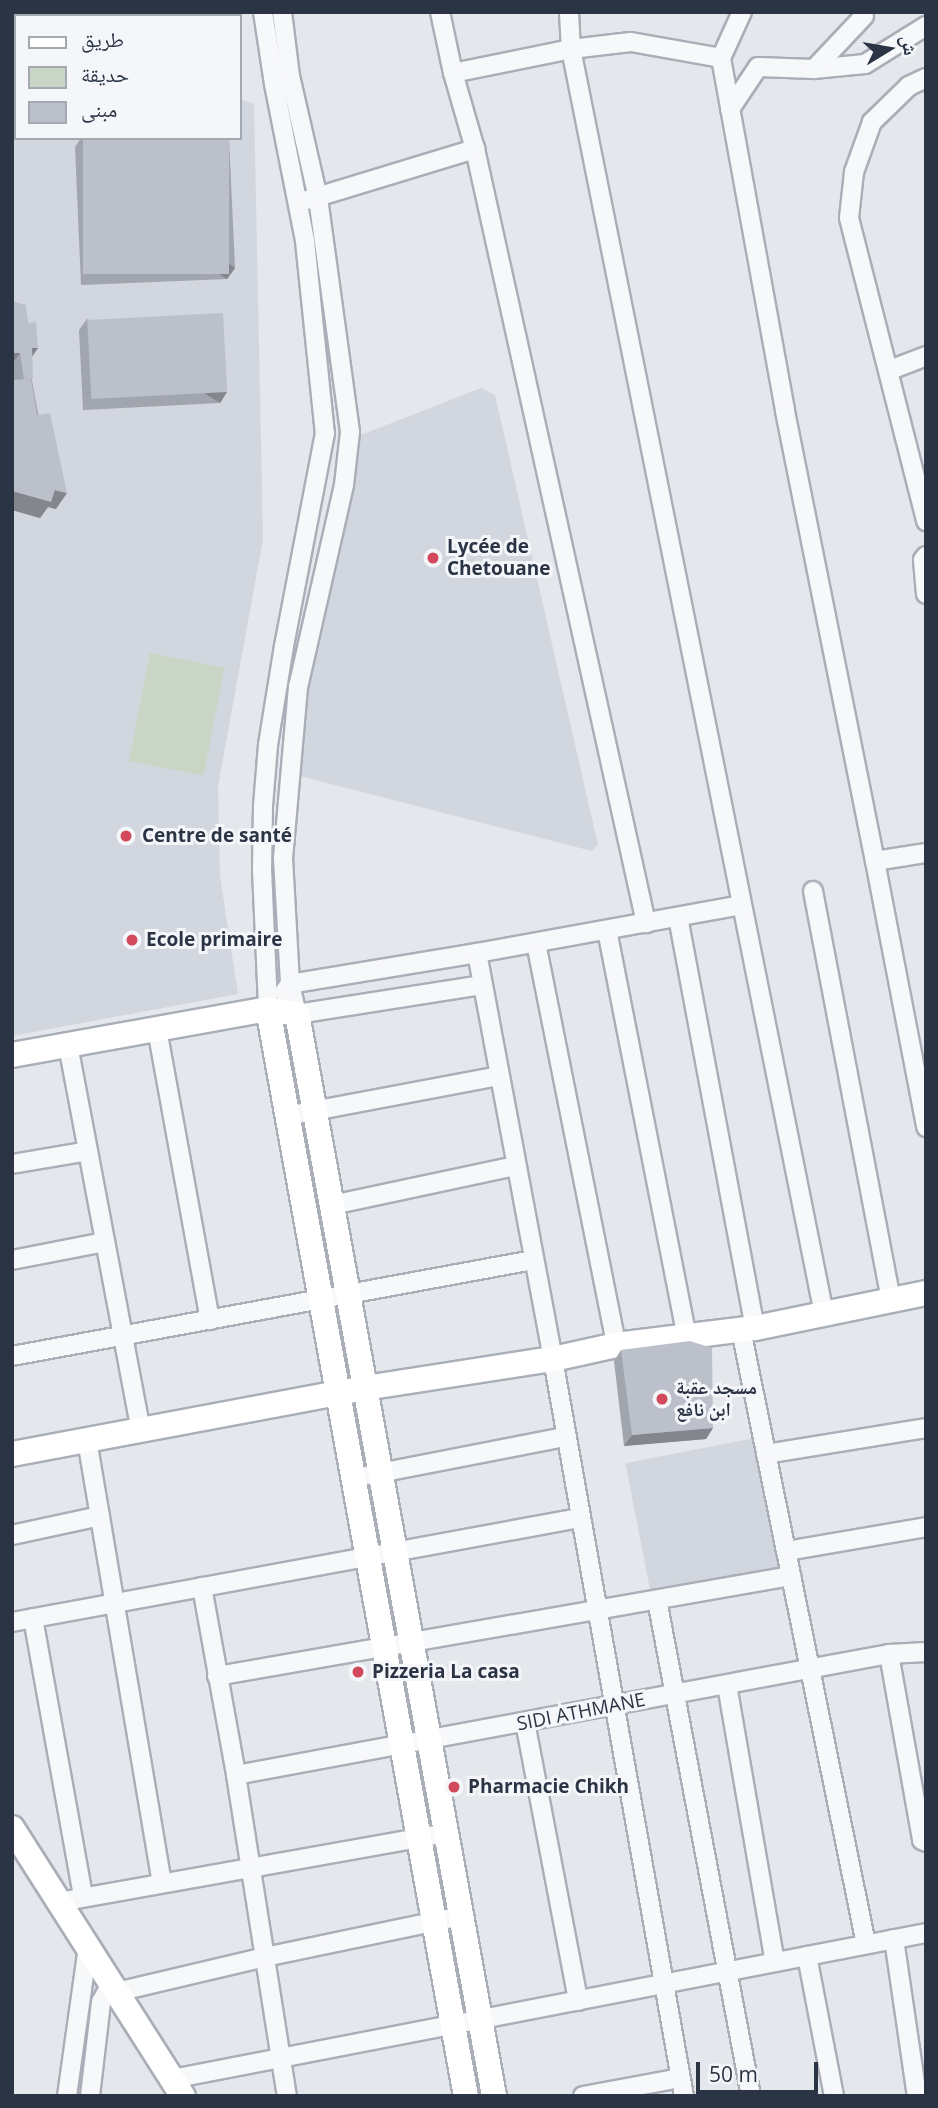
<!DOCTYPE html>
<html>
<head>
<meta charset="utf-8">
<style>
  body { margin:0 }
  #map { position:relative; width:938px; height:2108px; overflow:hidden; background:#e4e7ec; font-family:"Open Sans","Noto Naskh Arabic",sans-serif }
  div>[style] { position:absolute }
  .built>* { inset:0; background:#d2d6de; transform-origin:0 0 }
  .green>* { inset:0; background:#c9d6c5; transform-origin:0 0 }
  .roads { filter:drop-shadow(2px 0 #a9aeb7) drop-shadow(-2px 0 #a9aeb7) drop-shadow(0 2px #a9aeb7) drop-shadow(0 -2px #a9aeb7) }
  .street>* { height:18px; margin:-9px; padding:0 9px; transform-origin:9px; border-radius:9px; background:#f7f8fa }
  .secondary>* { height:24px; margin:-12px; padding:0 12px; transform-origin:12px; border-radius:12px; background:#fff }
  .wall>* { inset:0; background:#a1a5ae }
  .shaded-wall>* { inset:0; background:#83868d; transform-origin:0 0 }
  .building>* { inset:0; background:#bbc0ca; transform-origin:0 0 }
  .dots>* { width:19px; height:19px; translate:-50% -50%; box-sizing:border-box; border:4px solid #f4f6f9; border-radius:50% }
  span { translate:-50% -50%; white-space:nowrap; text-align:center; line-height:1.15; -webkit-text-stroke:6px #f4f6f9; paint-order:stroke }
  .poi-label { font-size:19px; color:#2b3445; font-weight:700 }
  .left { translate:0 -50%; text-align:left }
  .street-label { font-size:19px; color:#2b3445 }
  .frame { position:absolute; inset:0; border:14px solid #2b3445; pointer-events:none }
  .legend { position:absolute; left:14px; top:14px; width:228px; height:126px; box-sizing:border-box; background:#f4f6f9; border:2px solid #a4a8b1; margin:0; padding:9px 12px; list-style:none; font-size:21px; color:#2b3445 }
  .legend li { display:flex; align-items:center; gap:14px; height:35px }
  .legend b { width:35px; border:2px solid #a4a8b1 }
  .north { position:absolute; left:854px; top:14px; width:70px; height:70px; -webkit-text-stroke:5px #f4f6f9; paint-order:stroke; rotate:79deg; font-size:19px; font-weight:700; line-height:28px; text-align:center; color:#2b3445 }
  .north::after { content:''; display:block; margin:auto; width:24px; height:32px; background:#2b3445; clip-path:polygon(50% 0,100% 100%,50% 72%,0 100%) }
  .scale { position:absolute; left:696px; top:2062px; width:122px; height:32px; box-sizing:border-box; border:4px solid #2b3445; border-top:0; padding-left:9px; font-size:21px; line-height:24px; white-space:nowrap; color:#2b3445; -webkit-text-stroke:5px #f4f6f9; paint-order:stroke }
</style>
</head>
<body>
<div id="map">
  <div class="built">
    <div style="clip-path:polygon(12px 12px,74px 12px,81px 16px,16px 16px,16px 138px,240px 138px,240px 99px,254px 104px,263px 539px,218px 786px,220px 876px,238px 994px,12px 1036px)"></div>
    <div style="clip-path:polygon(481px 388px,495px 395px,598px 845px,592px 851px,296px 775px,307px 681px,361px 435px)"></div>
    <div style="left:755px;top:1438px;width:133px;height:132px;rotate:79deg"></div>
  </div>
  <div class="green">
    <div style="left:150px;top:653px;width:76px;height:110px;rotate:11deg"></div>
  </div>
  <div class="roads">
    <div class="street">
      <div style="left:209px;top:12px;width:4px;rotate:90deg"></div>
      <div style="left:263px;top:12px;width:73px;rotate:81.3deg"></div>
      <div style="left:274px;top:84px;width:160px;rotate:78.8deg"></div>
      <div style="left:305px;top:241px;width:193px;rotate:84.1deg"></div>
      <div style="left:325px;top:433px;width:217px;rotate:100.9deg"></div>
      <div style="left:284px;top:646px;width:100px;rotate:99.2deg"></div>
      <div style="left:268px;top:745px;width:61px;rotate:94.7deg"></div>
      <div style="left:263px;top:806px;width:63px;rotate:90.9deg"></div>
      <div style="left:262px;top:869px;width:140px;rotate:87.5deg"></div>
      <div style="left:282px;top:12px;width:64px;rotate:82.9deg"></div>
      <div style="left:290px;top:76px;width:125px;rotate:77.1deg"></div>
      <div style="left:318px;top:198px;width:236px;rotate:82.2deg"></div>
      <div style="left:350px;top:432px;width:53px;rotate:96.5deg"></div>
      <div style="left:344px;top:485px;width:207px;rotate:102.8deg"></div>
      <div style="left:298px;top:687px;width:172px;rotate:95deg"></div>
      <div style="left:283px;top:858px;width:126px;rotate:86.8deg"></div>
      <div style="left:290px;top:984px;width:31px;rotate:77deg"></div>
      <div style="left:297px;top:1014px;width:188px;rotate:-8.9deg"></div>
      <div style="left:569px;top:12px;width:37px;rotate:87deg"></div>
      <div style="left:571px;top:49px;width:60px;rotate:-6.7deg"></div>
      <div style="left:631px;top:42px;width:91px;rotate:10.1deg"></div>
      <div style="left:721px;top:58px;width:359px;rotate:79.7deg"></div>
      <div style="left:785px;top:411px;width:459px;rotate:78.7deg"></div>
      <div style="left:875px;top:861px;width:52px;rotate:-8.9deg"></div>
      <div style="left:721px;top:58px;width:51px;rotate:-65.5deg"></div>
      <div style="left:814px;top:69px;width:51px;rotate:-5.6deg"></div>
      <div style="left:865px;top:64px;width:72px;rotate:-31.9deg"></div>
      <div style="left:453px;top:73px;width:120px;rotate:-11.5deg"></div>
      <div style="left:571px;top:49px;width:1290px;rotate:78.69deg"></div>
      <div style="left:926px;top:78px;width:19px;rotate:155deg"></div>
      <div style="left:909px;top:86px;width:52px;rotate:135.8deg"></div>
      <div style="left:872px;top:122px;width:53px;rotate:109.8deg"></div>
      <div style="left:854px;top:172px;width:46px;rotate:96.2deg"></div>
      <div style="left:849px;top:218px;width:313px;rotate:75.7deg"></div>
      <div style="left:730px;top:109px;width:50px;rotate:-56.3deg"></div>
      <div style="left:758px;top:67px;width:56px;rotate:2deg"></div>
      <div style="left:814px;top:69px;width:73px;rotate:-46.7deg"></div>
      <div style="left:475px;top:149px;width:793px;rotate:77.54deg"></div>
      <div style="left:307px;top:200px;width:176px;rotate:-16.9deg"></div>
      <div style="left:475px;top:149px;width:79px;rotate:-106.1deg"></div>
      <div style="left:453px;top:73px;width:62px;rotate:-102deg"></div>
      <div style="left:890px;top:370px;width:39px;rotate:-21deg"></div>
      <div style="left:926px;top:556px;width:5px;rotate:127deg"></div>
      <div style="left:923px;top:560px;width:34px;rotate:85deg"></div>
      <div style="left:875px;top:861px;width:271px;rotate:79.1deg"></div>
      <div style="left:813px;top:891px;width:416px;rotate:79.2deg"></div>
      <div style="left:678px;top:917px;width:418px;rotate:79.4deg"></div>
      <div style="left:607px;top:930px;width:414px;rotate:78.9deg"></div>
      <div style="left:536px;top:943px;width:410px;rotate:78.7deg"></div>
      <div style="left:284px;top:992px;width:10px;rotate:-53deg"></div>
      <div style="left:290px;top:984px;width:190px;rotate:-9.4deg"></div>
      <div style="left:157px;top:1029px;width:296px;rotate:79.7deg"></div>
      <div style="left:68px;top:1045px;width:393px;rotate:79.3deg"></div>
      <div style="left:287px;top:1116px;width:216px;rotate:-10.7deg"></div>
      <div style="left:12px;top:1164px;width:77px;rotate:-9.7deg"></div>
      <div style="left:332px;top:1205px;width:188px;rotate:-12deg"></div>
      <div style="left:12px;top:1260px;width:95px;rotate:-11deg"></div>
      <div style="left:741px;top:1330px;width:627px;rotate:78.49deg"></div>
      <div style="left:12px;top:1356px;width:530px;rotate:-10.44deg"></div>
      <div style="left:87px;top:1440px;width:448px;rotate:80.4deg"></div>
      <div style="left:766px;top:1454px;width:162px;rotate:-9.2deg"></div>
      <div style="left:369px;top:1475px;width:200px;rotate:-11deg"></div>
      <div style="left:12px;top:1535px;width:90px;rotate:-12.2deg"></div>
      <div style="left:786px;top:1551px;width:142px;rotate:-9.7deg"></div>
      <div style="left:202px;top:1587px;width:191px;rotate:79.7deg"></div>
      <div style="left:236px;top:1775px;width:325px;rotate:81deg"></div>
      <div style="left:657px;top:1600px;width:505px;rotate:79.27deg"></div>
      <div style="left:33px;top:1618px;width:282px;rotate:79.8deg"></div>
      <div style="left:12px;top:1622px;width:576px;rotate:-10.39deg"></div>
      <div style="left:889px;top:1654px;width:189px;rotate:79.9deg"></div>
      <div style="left:922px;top:1840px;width:4px;rotate:27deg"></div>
      <div style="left:217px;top:1676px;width:583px;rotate:-9.88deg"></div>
      <div style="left:727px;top:1685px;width:281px;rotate:80.2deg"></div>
      <div style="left:525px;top:1722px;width:284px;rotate:79.2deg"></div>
      <div style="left:236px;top:1775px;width:664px;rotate:-10.5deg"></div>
      <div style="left:889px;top:1654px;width:37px;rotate:-3deg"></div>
      <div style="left:59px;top:1902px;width:394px;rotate:-10.1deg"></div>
      <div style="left:894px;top:1939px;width:159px;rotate:81.7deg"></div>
      <div style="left:807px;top:1956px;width:143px;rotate:79.1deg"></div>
      <div style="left:117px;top:1992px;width:152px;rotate:-13.3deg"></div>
      <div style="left:265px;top:1957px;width:201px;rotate:-11.8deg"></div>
      <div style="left:172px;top:2079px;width:768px;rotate:-10.96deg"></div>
      <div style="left:67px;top:2096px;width:150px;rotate:-82deg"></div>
      <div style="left:90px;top:2096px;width:95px;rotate:-83.3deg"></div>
      <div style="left:101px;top:2002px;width:21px;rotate:-61deg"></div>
      <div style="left:583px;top:2096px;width:99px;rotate:-10.5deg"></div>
      <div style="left:684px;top:2096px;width:749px;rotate:-100.08deg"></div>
      <div style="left:553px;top:1359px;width:413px;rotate:-100.6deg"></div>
      <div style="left:477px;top:953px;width:269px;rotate:-10.3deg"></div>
    </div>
    <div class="secondary">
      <div style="left:268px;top:1009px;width:1105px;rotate:79.68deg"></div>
      <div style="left:12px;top:1055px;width:260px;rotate:-10.2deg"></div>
      <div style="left:268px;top:1009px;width:29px;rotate:10deg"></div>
      <div style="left:297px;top:1014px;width:1100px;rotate:79.68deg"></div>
      <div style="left:12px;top:1454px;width:359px;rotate:-10.6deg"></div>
      <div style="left:365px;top:1388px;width:190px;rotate:-8.8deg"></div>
      <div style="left:553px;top:1359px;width:65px;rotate:-12.5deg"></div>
      <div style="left:616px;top:1345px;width:140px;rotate:-7deg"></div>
      <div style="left:755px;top:1328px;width:175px;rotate:-11.6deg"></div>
      <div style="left:12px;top:1828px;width:318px;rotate:57.5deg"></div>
    </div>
  </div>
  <div class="wall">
    <div style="clip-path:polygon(81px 138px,229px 138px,235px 268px,227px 279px,81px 285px,75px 147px)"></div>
    <div style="clip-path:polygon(12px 301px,28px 323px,38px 348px,32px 356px,32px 381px,56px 509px,48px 507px,40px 518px,12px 510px)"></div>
    <div style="clip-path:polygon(87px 319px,227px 392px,220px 403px,83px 410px,79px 330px)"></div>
    <div style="clip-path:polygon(621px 1350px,713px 1428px,706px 1439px,624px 1446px,614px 1361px)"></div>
  </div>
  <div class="shaded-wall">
    <div style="left:235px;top:268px;width:14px;height:146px;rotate:126deg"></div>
    <div style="clip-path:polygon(32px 348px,38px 348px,27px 364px,21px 363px)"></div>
    <div style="clip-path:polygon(12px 353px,20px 353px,12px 364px)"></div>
    <div style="left:227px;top:392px;width:13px;height:136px;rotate:122deg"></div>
    <div style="clip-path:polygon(55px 490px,67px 493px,56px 509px,48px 507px,40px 518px,12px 510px,12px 491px)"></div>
    <div style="clip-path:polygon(713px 1428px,706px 1439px,624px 1446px,632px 1435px)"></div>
  </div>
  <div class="building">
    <div style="left:83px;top:138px;width:146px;height:136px"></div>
    <div style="clip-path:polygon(12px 301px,26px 305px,28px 323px,36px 322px,38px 348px,32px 348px,33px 379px,24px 380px,20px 353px,12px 353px)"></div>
    <div style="left:223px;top:313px;width:79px;height:136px;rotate:87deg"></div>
    <div style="clip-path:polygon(31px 379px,37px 415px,50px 413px,67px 493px,55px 490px,51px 502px,12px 491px,12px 380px)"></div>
    <div style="clip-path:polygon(690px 1341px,712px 1348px,713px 1428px,632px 1435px,621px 1350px)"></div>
  </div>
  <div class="dots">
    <div style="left:433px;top:558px;background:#d1495b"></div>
    <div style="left:126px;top:836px;background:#d1495b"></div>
    <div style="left:132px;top:940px;background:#d1495b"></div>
    <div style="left:662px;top:1399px;background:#d1495b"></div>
    <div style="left:358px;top:1672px;background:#d1495b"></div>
    <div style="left:454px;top:1787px;background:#d1495b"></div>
  </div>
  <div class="poi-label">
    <span class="left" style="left:447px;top:558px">Lycée de<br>Chetouane</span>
    <span class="left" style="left:142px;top:836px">Centre de santé</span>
    <span class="left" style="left:146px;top:940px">Ecole primaire</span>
    <span class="left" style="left:676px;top:1399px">مسجد عقبة<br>ابن نافع</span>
    <span class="left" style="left:372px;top:1672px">Pizzeria La casa</span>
    <span class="left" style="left:468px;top:1787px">Pharmacie Chikh</span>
  </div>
  <div class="street-label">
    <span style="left:581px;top:1712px;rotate:-11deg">SIDI ATHMANE</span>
  </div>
  <div class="frame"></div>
  <ul class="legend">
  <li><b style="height:9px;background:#fff"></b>طريق</li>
  <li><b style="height:19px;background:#c9d6c5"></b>حديقة</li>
  <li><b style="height:19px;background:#bbc0ca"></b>مبنى</li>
  </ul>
  <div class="north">ش</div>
  <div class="scale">50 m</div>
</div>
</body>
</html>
